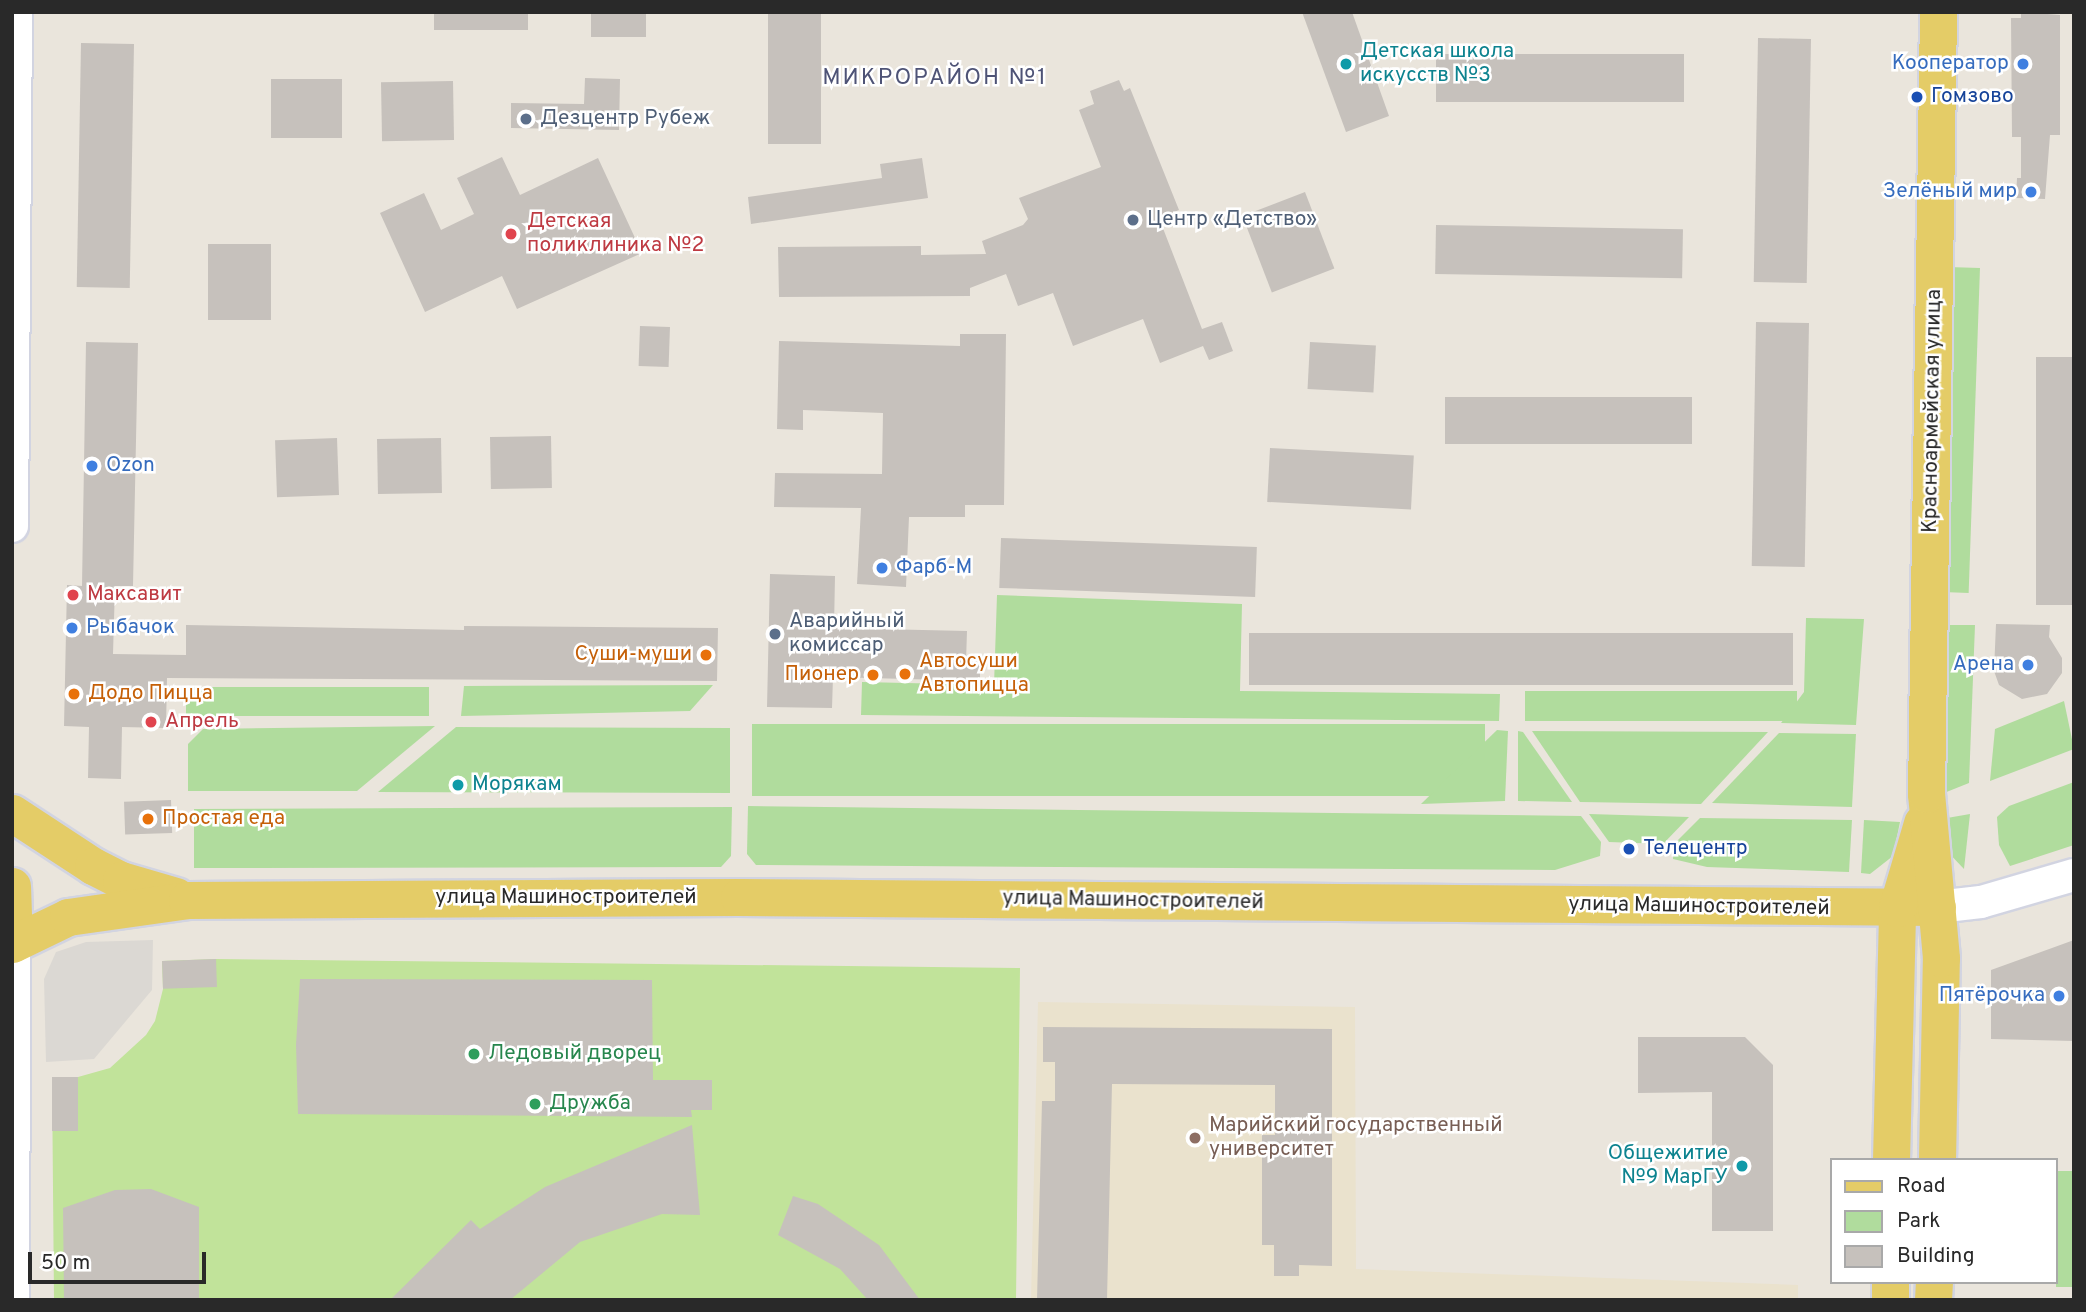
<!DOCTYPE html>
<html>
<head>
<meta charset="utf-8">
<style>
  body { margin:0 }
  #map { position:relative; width:2086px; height:1312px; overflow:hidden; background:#eae5dc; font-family:Overpass,sans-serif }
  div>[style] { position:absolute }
  .education>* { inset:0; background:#eae2cd }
  .green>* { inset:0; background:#b0dc9d; transform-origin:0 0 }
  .pitch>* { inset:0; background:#c1e39a }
  .plaza>* { inset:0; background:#dbd8d3 }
  .building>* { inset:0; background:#c6c1bc; transform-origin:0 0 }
  .roads { filter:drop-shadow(2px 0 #d2d4e1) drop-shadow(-2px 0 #d2d4e1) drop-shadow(0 2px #d2d4e1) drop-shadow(0 -2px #d2d4e1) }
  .secondary>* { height:32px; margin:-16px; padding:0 16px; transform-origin:16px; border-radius:16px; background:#fff }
  .primary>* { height:37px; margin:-18.5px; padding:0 18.5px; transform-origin:18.5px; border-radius:18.5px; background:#e4cc67 }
  .dots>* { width:19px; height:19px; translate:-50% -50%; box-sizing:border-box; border:4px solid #fff; border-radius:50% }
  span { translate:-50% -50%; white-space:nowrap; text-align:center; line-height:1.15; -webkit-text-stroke:5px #fff; paint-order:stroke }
  .culture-label { font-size:21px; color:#0d838f }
  .left { translate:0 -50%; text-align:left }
  .right { translate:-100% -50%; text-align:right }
  .shop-label { font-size:21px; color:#366cbe }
  .transit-label { font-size:21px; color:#164399 }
  .service-label { font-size:21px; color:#4e5e75 }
  .health-label { font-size:21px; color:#be3a42 }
  .street-label { font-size:21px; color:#292929 }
  .food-label { font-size:21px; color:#c56008 }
  .leisure-label { font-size:21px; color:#27864d }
  .education-label { font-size:21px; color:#785e54 }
  .neighbourhood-label { font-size:23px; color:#4e5376; letter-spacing:2px }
  .frame { position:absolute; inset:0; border:14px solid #292929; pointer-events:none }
  .legend { position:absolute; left:1830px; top:1158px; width:228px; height:126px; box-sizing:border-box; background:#fff; border:2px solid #a9a9a9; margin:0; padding:9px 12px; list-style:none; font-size:21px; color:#292929 }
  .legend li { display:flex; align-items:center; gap:14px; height:35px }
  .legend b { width:35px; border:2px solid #a9a9a9 }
  .scale { position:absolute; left:28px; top:1252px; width:178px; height:32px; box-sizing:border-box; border:4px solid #292929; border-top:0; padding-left:9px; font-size:21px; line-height:24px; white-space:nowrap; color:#292929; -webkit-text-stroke:5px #fff; paint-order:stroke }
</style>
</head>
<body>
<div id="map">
  <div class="education">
    <div style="clip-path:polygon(1038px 1002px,1355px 1007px,1356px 1269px,1798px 1285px,1798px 1300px,1031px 1300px)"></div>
  </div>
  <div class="green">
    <div style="left:1948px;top:267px;width:32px;height:325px;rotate:2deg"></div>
    <div style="clip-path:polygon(997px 595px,1242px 604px,1240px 691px,1500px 694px,1499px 721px,861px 715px,862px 682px,994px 685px)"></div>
    <div style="clip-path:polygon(1806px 618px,1864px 619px,1856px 725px,1781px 723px,1804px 692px)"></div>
    <div style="clip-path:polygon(1948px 625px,1975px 625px,1969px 783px,1944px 793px)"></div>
    <div style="clip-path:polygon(713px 685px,690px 711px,461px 716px,464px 686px)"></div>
    <div style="left:186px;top:687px;width:243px;height:29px"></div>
    <div style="left:1525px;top:691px;width:272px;height:30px"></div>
    <div style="clip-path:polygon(2064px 701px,2074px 749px,1990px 781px,1995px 729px)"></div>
    <div style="left:752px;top:724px;width:733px;height:72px"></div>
    <div style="clip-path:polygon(435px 726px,357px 791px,188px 791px,188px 744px,203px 729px)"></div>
    <div style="clip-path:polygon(456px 727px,730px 728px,730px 793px,378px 792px)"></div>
    <div style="clip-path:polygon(1497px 730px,1508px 731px,1505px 801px,1421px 804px)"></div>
    <div style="clip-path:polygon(1518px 731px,1523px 732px,1572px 802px,1518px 801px)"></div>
    <div style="clip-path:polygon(1532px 731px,1768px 732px,1701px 804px,1580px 802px)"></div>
    <div style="clip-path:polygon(1779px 733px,1856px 734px,1852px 807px,1712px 803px)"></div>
    <div style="clip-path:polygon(2074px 782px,2074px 845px,2010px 866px,1999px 845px,1997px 817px,2009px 806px)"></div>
    <div style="clip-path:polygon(748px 806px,1581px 816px,1601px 842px,1600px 856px,1555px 870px,756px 865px,747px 854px)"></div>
    <div style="clip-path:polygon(732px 807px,731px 856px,721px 867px,194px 868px,194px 809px)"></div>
    <div style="clip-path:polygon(1589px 814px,1689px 817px,1663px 844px,1609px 842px)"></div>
    <div style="clip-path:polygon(1970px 814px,1964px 869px,1944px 848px,1947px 818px)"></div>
    <div style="clip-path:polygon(1700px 818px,1852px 820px,1849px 872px,1707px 867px,1673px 859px,1674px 844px)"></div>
    <div style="clip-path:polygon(1864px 820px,1900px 822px,1893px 856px,1870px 874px,1861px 873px)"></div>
    <div style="left:2074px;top:1171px;width:116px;height:18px;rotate:90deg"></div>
  </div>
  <div class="pitch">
    <div style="clip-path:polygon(216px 959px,1020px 968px,1016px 1300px,54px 1300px,52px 1077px,78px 1077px,110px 1068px,146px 1035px,155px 1021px,163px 989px,162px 961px)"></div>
  </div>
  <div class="plaza">
    <div style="clip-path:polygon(153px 940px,152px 990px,94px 1059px,46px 1062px,44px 979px,56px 952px,86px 942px)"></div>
  </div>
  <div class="building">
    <div style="left:434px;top:12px;width:94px;height:18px"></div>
    <div style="left:591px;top:12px;width:55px;height:25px"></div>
    <div style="left:768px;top:12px;width:53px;height:132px"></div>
    <div style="clip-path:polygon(1302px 12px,1352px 12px,1389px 116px,1346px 132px)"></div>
    <div style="clip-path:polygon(2021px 12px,2060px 15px,2060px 135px,2050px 135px,2045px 199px,2016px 198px,2017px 178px,2021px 178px,2021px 137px,2012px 137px,2011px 18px,2021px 18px)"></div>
    <div style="left:1758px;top:38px;width:53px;height:244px;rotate:1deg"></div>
    <div style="left:81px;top:43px;width:53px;height:244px;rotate:1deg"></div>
    <div style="left:1436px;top:54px;width:248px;height:48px"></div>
    <div style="clip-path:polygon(585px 78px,620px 79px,619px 130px,511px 128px,511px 103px,584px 104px)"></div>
    <div style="left:342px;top:79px;width:59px;height:71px;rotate:90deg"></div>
    <div style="clip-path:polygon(1119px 80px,1124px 91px,1130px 88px,1179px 210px,1159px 218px,1202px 329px,1222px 322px,1233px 351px,1209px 360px,1203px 346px,1160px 363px,1143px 319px,1073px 346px,1053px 293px,1018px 306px,1006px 274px,970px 288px,970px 296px,779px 297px,778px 247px,921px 246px,921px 255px,986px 254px,982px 241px,1023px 225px,1028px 219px,1019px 198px,1101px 167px,1079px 110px,1094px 104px,1090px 91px)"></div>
    <div style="left:453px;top:81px;width:59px;height:72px;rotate:89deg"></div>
    <div style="clip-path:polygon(502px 157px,520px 195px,598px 158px,642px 253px,517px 309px,502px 276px,425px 312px,380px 213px,424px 193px,441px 230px,474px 214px,457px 178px)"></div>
    <div style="clip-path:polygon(922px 158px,928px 198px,751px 224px,748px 197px,882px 178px,880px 164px)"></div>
    <div style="left:1305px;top:192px;width:82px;height:67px;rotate:69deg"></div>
    <div style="left:1436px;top:225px;width:247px;height:49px;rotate:1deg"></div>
    <div style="left:208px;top:244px;width:63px;height:76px"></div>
    <div style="left:1756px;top:322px;width:53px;height:244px;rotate:1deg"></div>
    <div style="left:640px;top:326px;width:30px;height:40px;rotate:2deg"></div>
    <div style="clip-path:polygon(960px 334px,1006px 334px,1004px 505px,965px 505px,965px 517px,909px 517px,906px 587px,857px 584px,861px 508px,774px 507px,775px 473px,882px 474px,883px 413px,803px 410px,803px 430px,777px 429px,779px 341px,960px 346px)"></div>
    <div style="clip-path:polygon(86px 342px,138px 343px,133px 586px,115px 586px,113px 654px,186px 655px,186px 625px,464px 630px,464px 626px,718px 628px,717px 681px,167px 678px,166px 728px,122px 727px,121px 779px,88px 778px,89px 727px,64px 726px,67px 585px,82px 586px)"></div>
    <div style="left:1310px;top:342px;width:66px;height:47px;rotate:3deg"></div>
    <div style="left:2036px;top:357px;width:38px;height:248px"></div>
    <div style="left:1445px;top:397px;width:247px;height:47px"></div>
    <div style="left:551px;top:436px;width:52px;height:61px;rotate:89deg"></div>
    <div style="left:337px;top:438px;width:57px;height:62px;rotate:88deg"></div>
    <div style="left:441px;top:438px;width:55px;height:64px;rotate:89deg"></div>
    <div style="left:1270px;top:448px;width:144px;height:54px;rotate:3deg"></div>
    <div style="left:1001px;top:538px;width:256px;height:50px;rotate:2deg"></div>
    <div style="clip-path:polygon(770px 574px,835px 576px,834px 628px,967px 631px,966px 662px,980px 662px,980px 681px,833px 677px,832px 708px,767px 707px)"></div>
    <div style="clip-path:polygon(1996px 624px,2050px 625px,2049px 637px,2062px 658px,2062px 673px,2047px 694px,2022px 699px,1999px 685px,1994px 671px)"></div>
    <div style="left:1249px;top:633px;width:544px;height:52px"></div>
    <div style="left:171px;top:800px;width:33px;height:47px;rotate:88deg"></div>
    <div style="clip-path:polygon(2074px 940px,2074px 1041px,1991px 1039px,1991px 970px)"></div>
    <div style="left:216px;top:959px;width:28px;height:54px;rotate:88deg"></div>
    <div style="clip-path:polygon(300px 979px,652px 980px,653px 1080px,712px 1080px,712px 1110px,691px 1110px,692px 1117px,298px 1114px,296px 1045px)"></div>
    <div style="clip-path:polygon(1043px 1027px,1332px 1029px,1332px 1266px,1299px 1265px,1299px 1276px,1274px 1276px,1274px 1245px,1262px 1245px,1262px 1135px,1275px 1135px,1275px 1085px,1112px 1084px,1107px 1300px,1037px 1300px,1042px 1101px,1055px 1101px,1055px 1062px,1043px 1062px)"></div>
    <div style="clip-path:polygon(1638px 1037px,1745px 1037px,1773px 1065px,1773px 1231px,1712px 1231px,1712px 1092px,1638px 1093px)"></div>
    <div style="left:52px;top:1077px;width:26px;height:54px"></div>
    <div style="clip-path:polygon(692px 1125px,700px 1215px,662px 1214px,580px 1242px,510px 1300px,390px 1300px,471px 1220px,480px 1229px,545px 1187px)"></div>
    <div style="clip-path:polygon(151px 1189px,199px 1207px,199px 1300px,64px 1300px,63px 1208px,115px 1190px)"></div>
    <div style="clip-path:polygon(793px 1196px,818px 1204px,879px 1245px,920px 1300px,868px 1300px,840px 1269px,778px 1235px)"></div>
  </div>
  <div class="roads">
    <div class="secondary">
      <div style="left:12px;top:526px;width:514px;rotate:-89.55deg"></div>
      <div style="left:1937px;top:907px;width:44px;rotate:-6.5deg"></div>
      <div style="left:1981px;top:902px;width:97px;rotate:-16.2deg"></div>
      <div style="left:13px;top:1300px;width:357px;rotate:-89.8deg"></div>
    </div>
    <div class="primary">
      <div style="left:12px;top:813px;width:97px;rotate:33.2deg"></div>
      <div style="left:93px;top:866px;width:31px;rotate:27deg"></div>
      <div style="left:121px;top:880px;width:57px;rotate:16.2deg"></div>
      <div style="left:12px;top:886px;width:57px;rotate:88deg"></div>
      <div style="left:12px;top:944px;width:62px;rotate:-25.7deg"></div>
      <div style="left:68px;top:917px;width:120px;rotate:-8.1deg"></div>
      <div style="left:187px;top:900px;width:552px;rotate:-0.31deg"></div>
      <div style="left:739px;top:897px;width:1198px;rotate:0.48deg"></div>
      <div style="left:1891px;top:1160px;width:252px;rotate:-88.6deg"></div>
      <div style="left:1897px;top:908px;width:89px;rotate:-73.6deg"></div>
      <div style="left:1937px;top:1160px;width:202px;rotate:-88.9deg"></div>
      <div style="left:1941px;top:958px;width:165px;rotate:-95.2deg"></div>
      <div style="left:1926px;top:794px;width:782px;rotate:-89.12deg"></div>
      <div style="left:1890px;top:1300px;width:18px;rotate:-90deg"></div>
      <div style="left:1933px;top:1300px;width:18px;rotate:-87deg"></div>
    </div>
  </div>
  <div class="dots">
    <div style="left:1346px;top:64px;background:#0f9aa8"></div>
    <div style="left:2023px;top:64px;background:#3f7fe0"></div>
    <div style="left:1917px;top:97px;background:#1a4fb4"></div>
    <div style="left:526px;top:119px;background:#5c6f8a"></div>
    <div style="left:2031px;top:192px;background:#3f7fe0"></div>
    <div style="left:1133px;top:220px;background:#5c6f8a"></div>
    <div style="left:511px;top:234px;background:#e0444e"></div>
    <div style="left:92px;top:466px;background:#3f7fe0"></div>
    <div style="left:882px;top:568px;background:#3f7fe0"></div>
    <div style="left:73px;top:595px;background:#e0444e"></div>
    <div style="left:72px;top:628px;background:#3f7fe0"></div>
    <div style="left:775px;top:634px;background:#5c6f8a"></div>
    <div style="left:706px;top:655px;background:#e8710a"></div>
    <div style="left:2028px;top:665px;background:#3f7fe0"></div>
    <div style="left:905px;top:674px;background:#e8710a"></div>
    <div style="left:873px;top:675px;background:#e8710a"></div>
    <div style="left:74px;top:694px;background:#e8710a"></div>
    <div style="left:151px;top:722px;background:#e0444e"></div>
    <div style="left:458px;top:785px;background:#0f9aa8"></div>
    <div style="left:148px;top:819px;background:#e8710a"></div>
    <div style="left:1629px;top:849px;background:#1a4fb4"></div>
    <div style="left:2059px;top:996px;background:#3f7fe0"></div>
    <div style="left:474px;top:1054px;background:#2e9e5b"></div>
    <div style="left:535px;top:1104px;background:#2e9e5b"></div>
    <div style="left:1195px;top:1138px;background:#8d6e63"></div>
    <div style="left:1742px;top:1166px;background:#0f9aa8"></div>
  </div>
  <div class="culture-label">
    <span class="left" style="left:1360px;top:64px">Детская школа<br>искусств №3</span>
    <span class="left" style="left:472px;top:785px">Морякам</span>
    <span class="right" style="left:1728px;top:1166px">Общежитие<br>№9 МарГУ</span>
  </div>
  <div class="shop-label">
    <span class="right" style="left:2009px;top:64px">Кооператор</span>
    <span class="right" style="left:2017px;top:192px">Зелёный мир</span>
    <span class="left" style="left:106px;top:466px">Ozon</span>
    <span class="left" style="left:896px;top:568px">Фарб-М</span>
    <span class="left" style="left:86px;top:628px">Рыбачок</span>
    <span class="right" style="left:2014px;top:665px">Арена</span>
    <span class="right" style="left:2045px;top:996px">Пятёрочка</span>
  </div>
  <div class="transit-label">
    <span class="left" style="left:1931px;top:97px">Гомзово</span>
    <span class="left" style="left:1643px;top:849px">Телецентр</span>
  </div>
  <div class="service-label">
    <span class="left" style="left:540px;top:119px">Дезцентр Рубеж</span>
    <span class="left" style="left:1147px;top:220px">Центр «Детство»</span>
    <span class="left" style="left:789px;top:634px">Аварийный<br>комиссар</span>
  </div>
  <div class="health-label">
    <span class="left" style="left:527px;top:234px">Детская<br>поликлиника №2</span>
    <span class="left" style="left:87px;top:595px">Максавит</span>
    <span class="left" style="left:165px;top:722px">Апрель</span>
  </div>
  <div class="street-label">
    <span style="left:1933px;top:411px;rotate:-89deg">Красноармейская улица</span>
    <span style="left:566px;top:898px">улица Машиностроителей</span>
    <span style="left:1133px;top:901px;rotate:1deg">улица Машиностроителей</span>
    <span style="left:1699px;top:907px;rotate:1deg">улица Машиностроителей</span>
  </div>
  <div class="food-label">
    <span class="right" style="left:692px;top:655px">Суши-муши</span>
    <span class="left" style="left:919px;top:674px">Автосуши<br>Автопицца</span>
    <span class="right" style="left:859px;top:675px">Пионер</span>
    <span class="left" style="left:88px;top:694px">Додо Пицца</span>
    <span class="left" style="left:162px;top:819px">Простая еда</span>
  </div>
  <div class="leisure-label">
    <span class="left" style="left:488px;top:1054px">Ледовый дворец</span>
    <span class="left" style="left:549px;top:1104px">Дружба</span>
  </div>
  <div class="education-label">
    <span class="left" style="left:1209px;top:1138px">Марийский государственный<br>университет</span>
  </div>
  <div class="neighbourhood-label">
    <span style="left:935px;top:79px">МИКРОРАЙОН №1</span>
  </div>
  <div class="frame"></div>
  <ul class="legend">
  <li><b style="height:9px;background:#e4cc67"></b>Road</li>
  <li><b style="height:19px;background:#b0dc9d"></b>Park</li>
  <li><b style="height:19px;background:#c6c1bc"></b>Building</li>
  </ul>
  <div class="scale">50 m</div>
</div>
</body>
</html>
